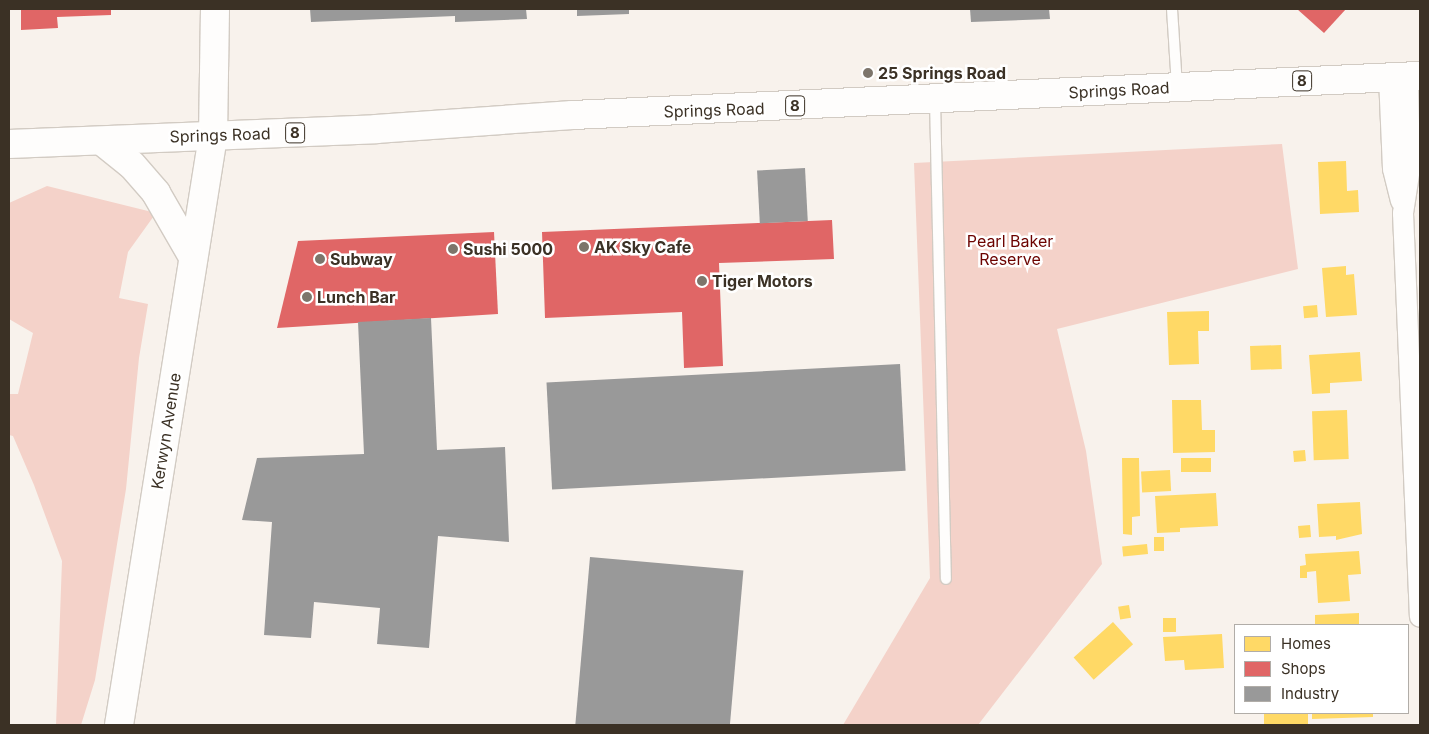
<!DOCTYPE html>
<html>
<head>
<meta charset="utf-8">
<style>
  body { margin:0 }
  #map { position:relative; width:1429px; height:734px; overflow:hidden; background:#f8f2ec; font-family:Inter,sans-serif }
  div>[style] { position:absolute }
  .green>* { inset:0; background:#f4d2c9 }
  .homes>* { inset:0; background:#ffd966; transform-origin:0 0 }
  .shops>* { inset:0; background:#e06666 }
  .industry>* { inset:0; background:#999; transform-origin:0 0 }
  .roads { filter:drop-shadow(1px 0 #d2cbc3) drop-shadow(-1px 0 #d2cbc3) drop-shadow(0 1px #d2cbc3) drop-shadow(0 -1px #d2cbc3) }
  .service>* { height:10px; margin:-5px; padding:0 5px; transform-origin:5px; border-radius:5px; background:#fefdfc }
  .minor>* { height:20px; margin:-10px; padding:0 10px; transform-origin:10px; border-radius:10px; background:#fefdfc }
  .secondary>* { height:28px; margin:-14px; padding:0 14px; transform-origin:14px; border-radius:14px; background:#fefdfc }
  .primary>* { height:28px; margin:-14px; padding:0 14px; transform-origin:14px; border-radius:14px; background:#fefdfc }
  .dots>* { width:14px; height:14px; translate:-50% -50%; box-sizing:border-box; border:2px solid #fff; border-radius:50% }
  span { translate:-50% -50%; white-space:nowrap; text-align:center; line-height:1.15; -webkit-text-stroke:5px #fff; paint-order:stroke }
  .shield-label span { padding:1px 4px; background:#fff; border:1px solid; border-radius:4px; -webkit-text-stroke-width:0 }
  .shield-label { font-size:15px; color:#3b3125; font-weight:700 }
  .poi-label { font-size:16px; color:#3b3125; font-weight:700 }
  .left { translate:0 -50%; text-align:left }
  .street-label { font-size:16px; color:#3b3125 }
  .park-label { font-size:16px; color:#6c0300 }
  .frame { position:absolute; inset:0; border:10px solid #3b3125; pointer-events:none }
  .legend { position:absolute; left:1234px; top:624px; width:175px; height:90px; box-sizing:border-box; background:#fff; border:1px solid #b1ada8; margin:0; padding:6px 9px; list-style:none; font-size:15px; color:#3b3125 }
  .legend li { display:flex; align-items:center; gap:10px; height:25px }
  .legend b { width:25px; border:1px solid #b1ada8 }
</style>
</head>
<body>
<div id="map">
  <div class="green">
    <div style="clip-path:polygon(1282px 144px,1298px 269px,1057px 329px,1086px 451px,1102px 564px,978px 725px,843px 725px,930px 578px,914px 163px)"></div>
    <div style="clip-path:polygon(47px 186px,156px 213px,128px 252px,119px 298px,148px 304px,139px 358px,126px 489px,95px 680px,81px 725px,56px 725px,62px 561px,34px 485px,13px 436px,9px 435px,9px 394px,18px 394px,33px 333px,9px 319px,9px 203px)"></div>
  </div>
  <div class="homes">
    <div style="clip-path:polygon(1346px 161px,1347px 191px,1358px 190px,1359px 212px,1320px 214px,1318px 162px)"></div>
    <div style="clip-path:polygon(1346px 266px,1346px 275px,1354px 274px,1357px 315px,1326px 317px,1322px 268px)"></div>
    <div style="left:1317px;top:305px;width:12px;height:14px;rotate:85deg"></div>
    <div style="clip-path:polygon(1209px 311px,1209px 331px,1198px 331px,1199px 364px,1169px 365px,1167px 312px)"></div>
    <div style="left:1281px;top:345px;width:24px;height:31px;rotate:88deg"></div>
    <div style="clip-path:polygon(1360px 352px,1362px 381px,1330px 383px,1330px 393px,1312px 394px,1309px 355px)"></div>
    <div style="clip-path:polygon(1172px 400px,1201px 400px,1202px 430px,1215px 430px,1215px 452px,1173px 453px)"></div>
    <div style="left:1347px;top:410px;width:49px;height:35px;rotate:88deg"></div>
    <div style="left:1305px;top:450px;width:11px;height:12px;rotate:85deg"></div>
    <div style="clip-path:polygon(1122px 458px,1139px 458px,1140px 516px,1132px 517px,1132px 535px,1123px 534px)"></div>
    <div style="left:1181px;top:458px;width:30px;height:14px"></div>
    <div style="left:1170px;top:470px;width:21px;height:29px;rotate:87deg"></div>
    <div style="clip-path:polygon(1216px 493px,1218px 526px,1180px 528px,1180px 532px,1157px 533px,1155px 496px)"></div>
    <div style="clip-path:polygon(1360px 502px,1362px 534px,1336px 540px,1336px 536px,1319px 537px,1317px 504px)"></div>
    <div style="left:1310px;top:525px;width:12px;height:12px;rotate:85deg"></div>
    <div style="left:1154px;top:537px;width:10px;height:14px"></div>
    <div style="left:1147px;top:544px;width:10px;height:25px;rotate:84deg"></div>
    <div style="clip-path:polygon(1359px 551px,1361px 574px,1348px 575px,1350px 601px,1318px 603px,1316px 571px,1307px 572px,1307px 578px,1300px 578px,1300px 566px,1306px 565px,1305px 554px)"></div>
    <div style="left:1129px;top:605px;width:13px;height:11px;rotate:81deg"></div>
    <div style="clip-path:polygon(1359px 613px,1359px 625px,1315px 625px,1315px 615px)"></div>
    <div style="left:1163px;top:618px;width:13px;height:14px"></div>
    <div style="left:1113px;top:622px;width:30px;height:53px;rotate:48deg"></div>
    <div style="clip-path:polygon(1222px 634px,1224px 668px,1185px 670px,1184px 660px,1165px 661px,1163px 637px)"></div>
    <div style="left:1264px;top:713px;width:44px;height:12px"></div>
    <div style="clip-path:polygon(1312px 713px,1373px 713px,1373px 717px,1312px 719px)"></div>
  </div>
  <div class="shops">
    <div style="clip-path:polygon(21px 9px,111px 9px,111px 15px,57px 17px,58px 28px,21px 30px)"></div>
    <div style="clip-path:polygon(1297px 9px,1346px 9px,1324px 33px)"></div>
    <div style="clip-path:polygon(832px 220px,834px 259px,719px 263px,723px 366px,684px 368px,682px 312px,545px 318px,542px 232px)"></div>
    <div style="clip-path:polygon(494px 232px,498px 314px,277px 328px,298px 241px)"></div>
  </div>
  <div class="industry">
    <div style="clip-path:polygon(310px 9px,526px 9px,527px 19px,455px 22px,455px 16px,311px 22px)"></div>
    <div style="clip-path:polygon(577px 9px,629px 9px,629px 14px,577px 16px)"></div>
    <div style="clip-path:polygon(970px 9px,1049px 9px,1050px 19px,971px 22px)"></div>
    <div style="left:805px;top:168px;width:53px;height:48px;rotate:87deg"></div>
    <div style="clip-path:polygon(431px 318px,437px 450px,505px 447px,509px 542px,438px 536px,429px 648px,377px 644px,380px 608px,314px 602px,311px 638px,264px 635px,272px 522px,242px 520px,257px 458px,364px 454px,358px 322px)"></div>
    <div style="left:900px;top:364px;width:107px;height:354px;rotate:87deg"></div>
    <div style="left:590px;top:557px;width:154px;height:169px;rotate:5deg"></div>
  </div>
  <div class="roads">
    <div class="service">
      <div style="left:1172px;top:9px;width:78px;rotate:86.3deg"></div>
      <div style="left:935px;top:100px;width:479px;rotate:88.7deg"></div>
    </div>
    <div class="minor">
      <div style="left:1408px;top:76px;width:92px;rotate:88.8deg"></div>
      <div style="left:1410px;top:168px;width:46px;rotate:98.8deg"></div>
      <div style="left:1403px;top:213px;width:404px;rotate:87.6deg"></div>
      <div style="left:1389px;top:77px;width:92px;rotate:87.5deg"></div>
      <div style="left:1393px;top:169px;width:33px;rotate:76deg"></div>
    </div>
    <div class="secondary">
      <div style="left:119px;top:725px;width:596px;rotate:-80.93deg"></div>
      <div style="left:213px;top:136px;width:127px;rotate:-89.1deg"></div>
    </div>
    <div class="primary">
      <div style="left:102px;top:141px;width:38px;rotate:39deg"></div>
      <div style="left:132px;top:165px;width:37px;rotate:49deg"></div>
      <div style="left:156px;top:193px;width:74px;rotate:60deg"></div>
      <div style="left:9px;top:144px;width:367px;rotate:-2.3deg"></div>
      <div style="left:376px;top:129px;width:197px;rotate:-4.1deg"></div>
      <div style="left:573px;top:115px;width:848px;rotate:-2.64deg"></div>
    </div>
  </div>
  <div class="dots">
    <div style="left:868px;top:73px;background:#7d756b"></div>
    <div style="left:584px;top:247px;background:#7d756b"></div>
    <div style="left:453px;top:249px;background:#7d756b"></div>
    <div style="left:320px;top:259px;background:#7d756b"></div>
    <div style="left:702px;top:281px;background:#7d756b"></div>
    <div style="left:307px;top:297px;background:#7d756b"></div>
  </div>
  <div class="shield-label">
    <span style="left:1302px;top:81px">8</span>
    <span style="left:795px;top:106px">8</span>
    <span style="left:295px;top:133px">8</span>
  </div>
  <div class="poi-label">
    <span class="left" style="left:878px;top:73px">25 Springs Road</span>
    <span class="left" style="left:594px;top:247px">AK Sky Cafe</span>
    <span class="left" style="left:463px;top:249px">Sushi 5000</span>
    <span class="left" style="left:330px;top:259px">Subway</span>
    <span class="left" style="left:712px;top:281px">Tiger Motors</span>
    <span class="left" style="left:317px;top:297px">Lunch Bar</span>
  </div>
  <div class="street-label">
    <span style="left:1119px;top:90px;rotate:-3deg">Springs Road</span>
    <span style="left:714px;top:110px;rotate:-2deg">Springs Road</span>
    <span style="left:220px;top:135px;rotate:-2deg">Springs Road</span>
    <span style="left:166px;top:431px;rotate:-81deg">Kerwyn Avenue</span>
  </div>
  <div class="park-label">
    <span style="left:1010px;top:250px">Pearl Baker<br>Reserve</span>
  </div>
  <div class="frame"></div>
  <ul class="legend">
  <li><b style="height:14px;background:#ffd966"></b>Homes</li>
  <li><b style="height:14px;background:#e06666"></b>Shops</li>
  <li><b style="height:14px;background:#999"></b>Industry</li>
  </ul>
</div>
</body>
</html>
